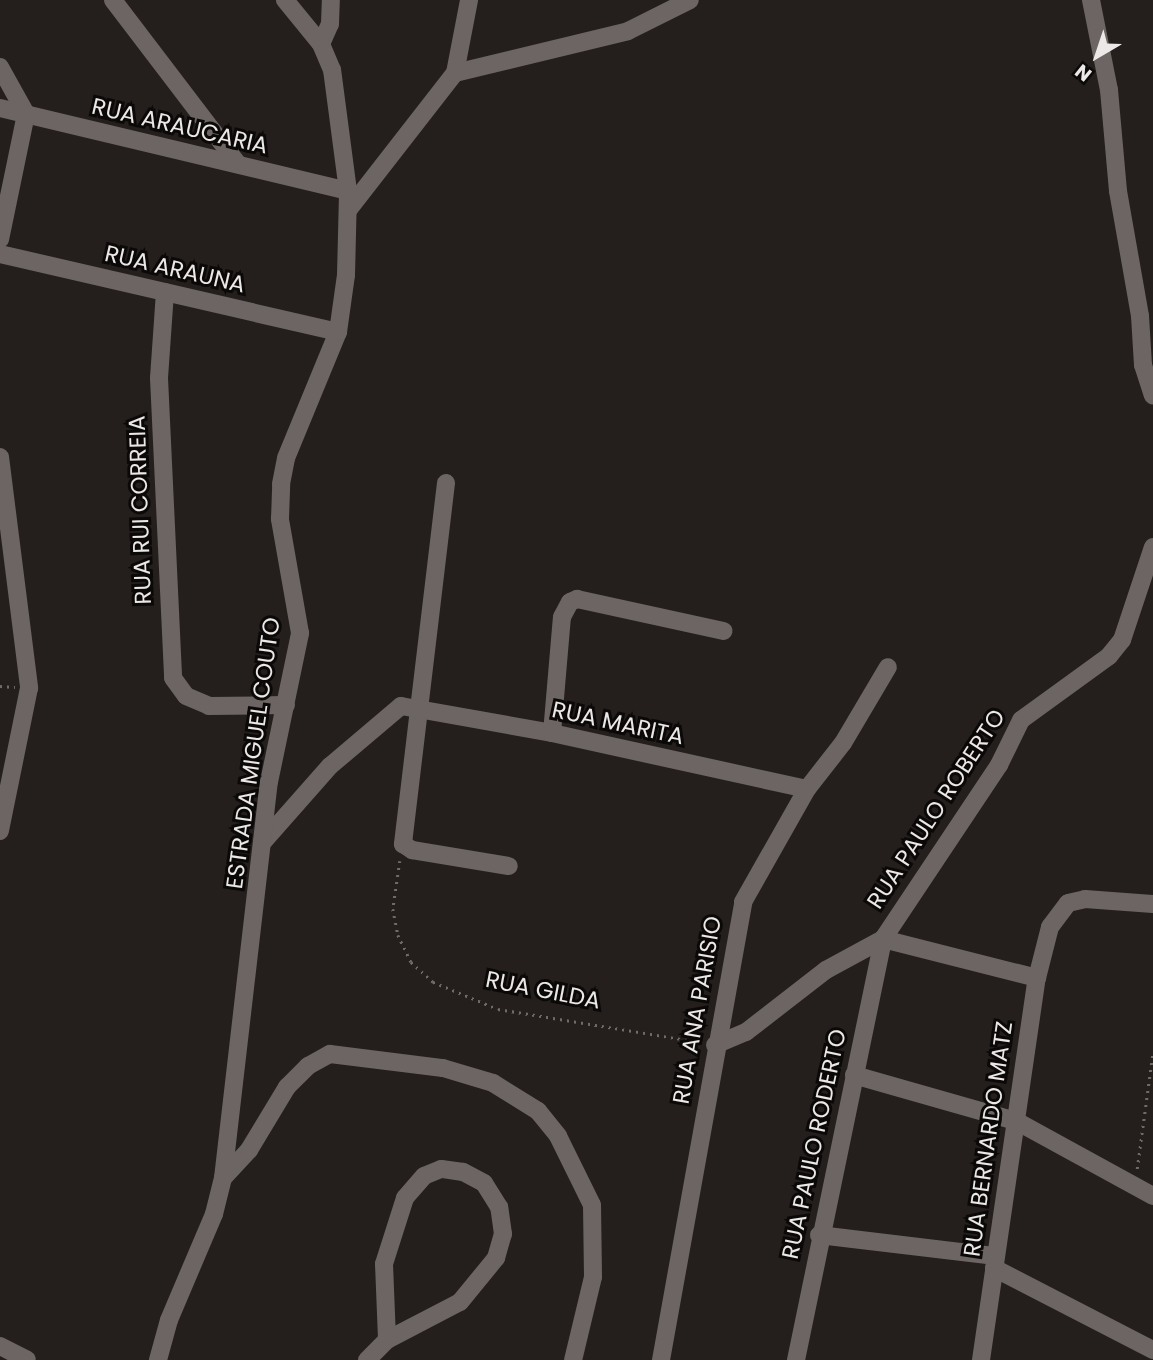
<!DOCTYPE html>
<html>
<head>
<meta charset="utf-8">
<style>
  body { margin:0 }
  #map { position:relative; width:1153px; height:1360px; overflow:hidden; background:#241e1c; font-family:Poppins,sans-serif }
  div>[style] { position:absolute }
  .path>* { height:2.5px; margin-top:-1.25px; transform-origin:0; background:repeating-linear-gradient(90deg,#706b69 0 2px,transparent 0 7px) }
  .minor>* { height:18px; margin:-9px; padding:0 9px; transform-origin:9px; border-radius:9px; background:#6c6563 }
  span { translate:-50% -50%; white-space:nowrap; text-align:center; line-height:1.15; -webkit-text-stroke:6px #0b0908; paint-order:stroke }
  .street-label { font-size:23px; color:#ece8e7 }
  .north { position:absolute; left:1062px; top:21px; width:70px; height:70px; -webkit-text-stroke:5px #0b0908; paint-order:stroke; rotate:219deg; font-size:19px; font-weight:700; line-height:28px; text-align:center; color:#ece8e7 }
  .north::after { content:''; display:block; margin:auto; width:24px; height:32px; background:#ece8e7; clip-path:polygon(50% 0,100% 100%,50% 72%,0 100%) }
</style>
</head>
<body>
<div id="map">
  <div class="path">
    <div style="left:0;top:686px;width:15px;rotate:4deg"></div>
    <div style="left:400px;top:861px;width:49px;rotate:98.3deg"></div>
    <div style="left:393px;top:909px;width:26px;rotate:79deg"></div>
    <div style="left:398px;top:935px;width:30px;rotate:64deg"></div>
    <div style="left:411px;top:962px;width:30px;rotate:42deg"></div>
    <div style="left:433px;top:982px;width:70px;rotate:22.6deg"></div>
    <div style="left:498px;top:1009px;width:205px;rotate:9.3deg"></div>
    <div style="left:1137px;top:1169px;width:119px;rotate:-82.3deg"></div>
  </div>
  <div class="minor">
    <div style="left:113px;top:0;width:206px;rotate:52.7deg"></div>
    <div style="left:1091px;top:0;width:92px;rotate:78.7deg"></div>
    <div style="left:1109px;top:90px;width:101px;rotate:84.9deg"></div>
    <div style="left:1118px;top:191px;width:127px;rotate:80deg"></div>
    <div style="left:1140px;top:316px;width:49px;rotate:86.5deg"></div>
    <div style="left:1143px;top:365px;width:32px;rotate:72deg"></div>
    <div style="left:321px;top:44px;width:22px;rotate:-66deg"></div>
    <div style="left:330px;top:24px;width:24px;rotate:-88deg"></div>
    <div style="left:0;top:67px;width:54px;rotate:61deg"></div>
    <div style="left:26px;top:114px;width:128px;rotate:101.7deg"></div>
    <div style="left:455px;top:73px;width:74px;rotate:-79.1deg"></div>
    <div style="left:0;top:108px;width:358px;rotate:13.4deg"></div>
    <div style="left:349px;top:209px;width:172px;rotate:-52.1deg"></div>
    <div style="left:455px;top:73px;width:178px;rotate:-13.6deg"></div>
    <div style="left:628px;top:31px;width:69px;rotate:-26.6deg"></div>
    <div style="left:0;top:254px;width:347px;rotate:13deg"></div>
    <div style="left:165px;top:292px;width:86px;rotate:94deg"></div>
    <div style="left:159px;top:378px;width:300px;rotate:87.3deg"></div>
    <div style="left:173px;top:678px;width:22px;rotate:54deg"></div>
    <div style="left:186px;top:696px;width:25px;rotate:23deg"></div>
    <div style="left:209px;top:706px;width:77px;rotate:-0.7deg"></div>
    <div style="left:0;top:457px;width:233px;rotate:82.8deg"></div>
    <div style="left:29px;top:688px;width:146px;rotate:101.5deg"></div>
    <div style="left:446px;top:483px;width:364px;rotate:96.8deg"></div>
    <div style="left:403px;top:844px;width:11px;rotate:34deg"></div>
    <div style="left:412px;top:850px;width:98px;rotate:9.4deg"></div>
    <div style="left:552px;top:733px;width:116px;rotate:-85.1deg"></div>
    <div style="left:562px;top:617px;width:17px;rotate:-62deg"></div>
    <div style="left:570px;top:602px;width:8px;rotate:-23deg"></div>
    <div style="left:577px;top:599px;width:150px;rotate:12.3deg"></div>
    <div style="left:262px;top:843px;width:103px;rotate:-48.6deg"></div>
    <div style="left:330px;top:766px;width:93px;rotate:-40.2deg"></div>
    <div style="left:401px;top:706px;width:153px;rotate:10.1deg"></div>
    <div style="left:552px;top:733px;width:261px;rotate:12.4deg"></div>
    <div style="left:715px;top:1045px;width:34px;rotate:-23deg"></div>
    <div style="left:746px;top:1032px;width:101px;rotate:-37.8deg"></div>
    <div style="left:826px;top:970px;width:65px;rotate:-28.5deg"></div>
    <div style="left:883px;top:939px;width:159px;rotate:14.2deg"></div>
    <div style="left:854px;top:1075px;width:168px;rotate:15.9deg"></div>
    <div style="left:1016px;top:1121px;width:156px;rotate:28.7deg"></div>
    <div style="left:223px;top:1178px;width:38px;rotate:-47deg"></div>
    <div style="left:249px;top:1150px;width:74px;rotate:-58.9deg"></div>
    <div style="left:287px;top:1087px;width:30px;rotate:-45deg"></div>
    <div style="left:308px;top:1066px;width:25px;rotate:-29deg"></div>
    <div style="left:330px;top:1054px;width:114px;rotate:7.1deg"></div>
    <div style="left:443px;top:1068px;width:52px;rotate:16.7deg"></div>
    <div style="left:493px;top:1083px;width:53px;rotate:31.9deg"></div>
    <div style="left:538px;top:1111px;width:32px;rotate:51deg"></div>
    <div style="left:558px;top:1136px;width:77px;rotate:63.8deg"></div>
    <div style="left:592px;top:1205px;width:72px;rotate:89.2deg"></div>
    <div style="left:593px;top:1277px;width:85px;rotate:103.5deg"></div>
    <div style="left:819px;top:1235px;width:178px;rotate:6.8deg"></div>
    <div style="left:994px;top:1268px;width:179px;rotate:27.3deg"></div>
    <div style="left:0;top:1346px;width:30px;rotate:27deg"></div>
    <div style="left:158px;top:1360px;width:41px;rotate:-74.6deg"></div>
    <div style="left:169px;top:1320px;width:115px;rotate:-67deg"></div>
    <div style="left:214px;top:1214px;width:37px;rotate:-76deg"></div>
    <div style="left:223px;top:1178px;width:399px;rotate:-83.4deg"></div>
    <div style="left:269px;top:782px;width:152px;rotate:-78.2deg"></div>
    <div style="left:300px;top:633px;width:116px;rotate:-100deg"></div>
    <div style="left:280px;top:519px;width:35px;rotate:-88deg"></div>
    <div style="left:281px;top:484px;width:26px;rotate:-79deg"></div>
    <div style="left:286px;top:458px;width:136px;rotate:-67.6deg"></div>
    <div style="left:338px;top:332px;width:58px;rotate:-82deg"></div>
    <div style="left:346px;top:275px;width:84px;rotate:-88.6deg"></div>
    <div style="left:348px;top:191px;width:122px;rotate:-97.5deg"></div>
    <div style="left:332px;top:70px;width:28px;rotate:-113deg"></div>
    <div style="left:321px;top:44px;width:57px;rotate:-129.3deg"></div>
    <div style="left:367px;top:1360px;width:28px;rotate:-45deg"></div>
    <div style="left:387px;top:1340px;width:82px;rotate:-27.5deg"></div>
    <div style="left:460px;top:1302px;width:57px;rotate:-50.7deg"></div>
    <div style="left:496px;top:1258px;width:25px;rotate:-74deg"></div>
    <div style="left:503px;top:1234px;width:27px;rotate:-98deg"></div>
    <div style="left:499px;top:1207px;width:28px;rotate:-122deg"></div>
    <div style="left:484px;top:1183px;width:24px;rotate:-152deg"></div>
    <div style="left:463px;top:1172px;width:22px;rotate:-172deg"></div>
    <div style="left:441px;top:1169px;width:18px;rotate:158deg"></div>
    <div style="left:424px;top:1176px;width:29px;rotate:131deg"></div>
    <div style="left:405px;top:1198px;width:69px;rotate:107.7deg"></div>
    <div style="left:384px;top:1264px;width:76px;rotate:87.7deg"></div>
    <div style="left:661px;top:1360px;width:465px;rotate:-79.8deg"></div>
    <div style="left:743px;top:902px;width:130px;rotate:-60.5deg"></div>
    <div style="left:807px;top:789px;width:58px;rotate:-52deg"></div>
    <div style="left:843px;top:743px;width:88px;rotate:-59.4deg"></div>
    <div style="left:796px;top:1360px;width:430px;rotate:-78.3deg"></div>
    <div style="left:883px;top:939px;width:209px;rotate:-56.3deg"></div>
    <div style="left:999px;top:765px;width:50px;rotate:-63.9deg"></div>
    <div style="left:1021px;top:720px;width:109px;rotate:-36deg"></div>
    <div style="left:1109px;top:656px;width:21px;rotate:-51deg"></div>
    <div style="left:1122px;top:640px;width:98px;rotate:-71.6deg"></div>
    <div style="left:981px;top:1360px;width:386px;rotate:-81.7deg"></div>
    <div style="left:1037px;top:978px;width:53px;rotate:-75.7deg"></div>
    <div style="left:1050px;top:927px;width:30px;rotate:-53deg"></div>
    <div style="left:1068px;top:903px;width:17px;rotate:-13deg"></div>
    <div style="left:1085px;top:899px;width:68px;rotate:4.2deg"></div>
  </div>
  <div class="street-label">
    <span style="left:180px;top:126px;rotate:13deg">RUA ARAUCARIA</span>
    <span style="left:175px;top:269px;rotate:13deg">RUA ARAUNA</span>
    <span style="left:140px;top:510px;rotate:-92deg">RUA RUI CORREIA</span>
    <span style="left:618px;top:723px;rotate:12deg">RUA MARITA</span>
    <span style="left:253px;top:753px;rotate:-82deg">ESTRADA MIGUEL COUTO</span>
    <span style="left:936px;top:809px;rotate:-57deg">RUA PAULO ROBERTO</span>
    <span style="left:543px;top:990px;rotate:11deg">RUA GILDA</span>
    <span style="left:697px;top:1010px;rotate:-80deg">RUA ANA PARISIO</span>
    <span style="left:988px;top:1139px;rotate:-82deg">RUA BERNARDO MATZ</span>
    <span style="left:814px;top:1144px;rotate:-78deg">RUA PAULO RODERTO</span>
  </div>
  <div class="north">N</div>
</div>
</body>
</html>
